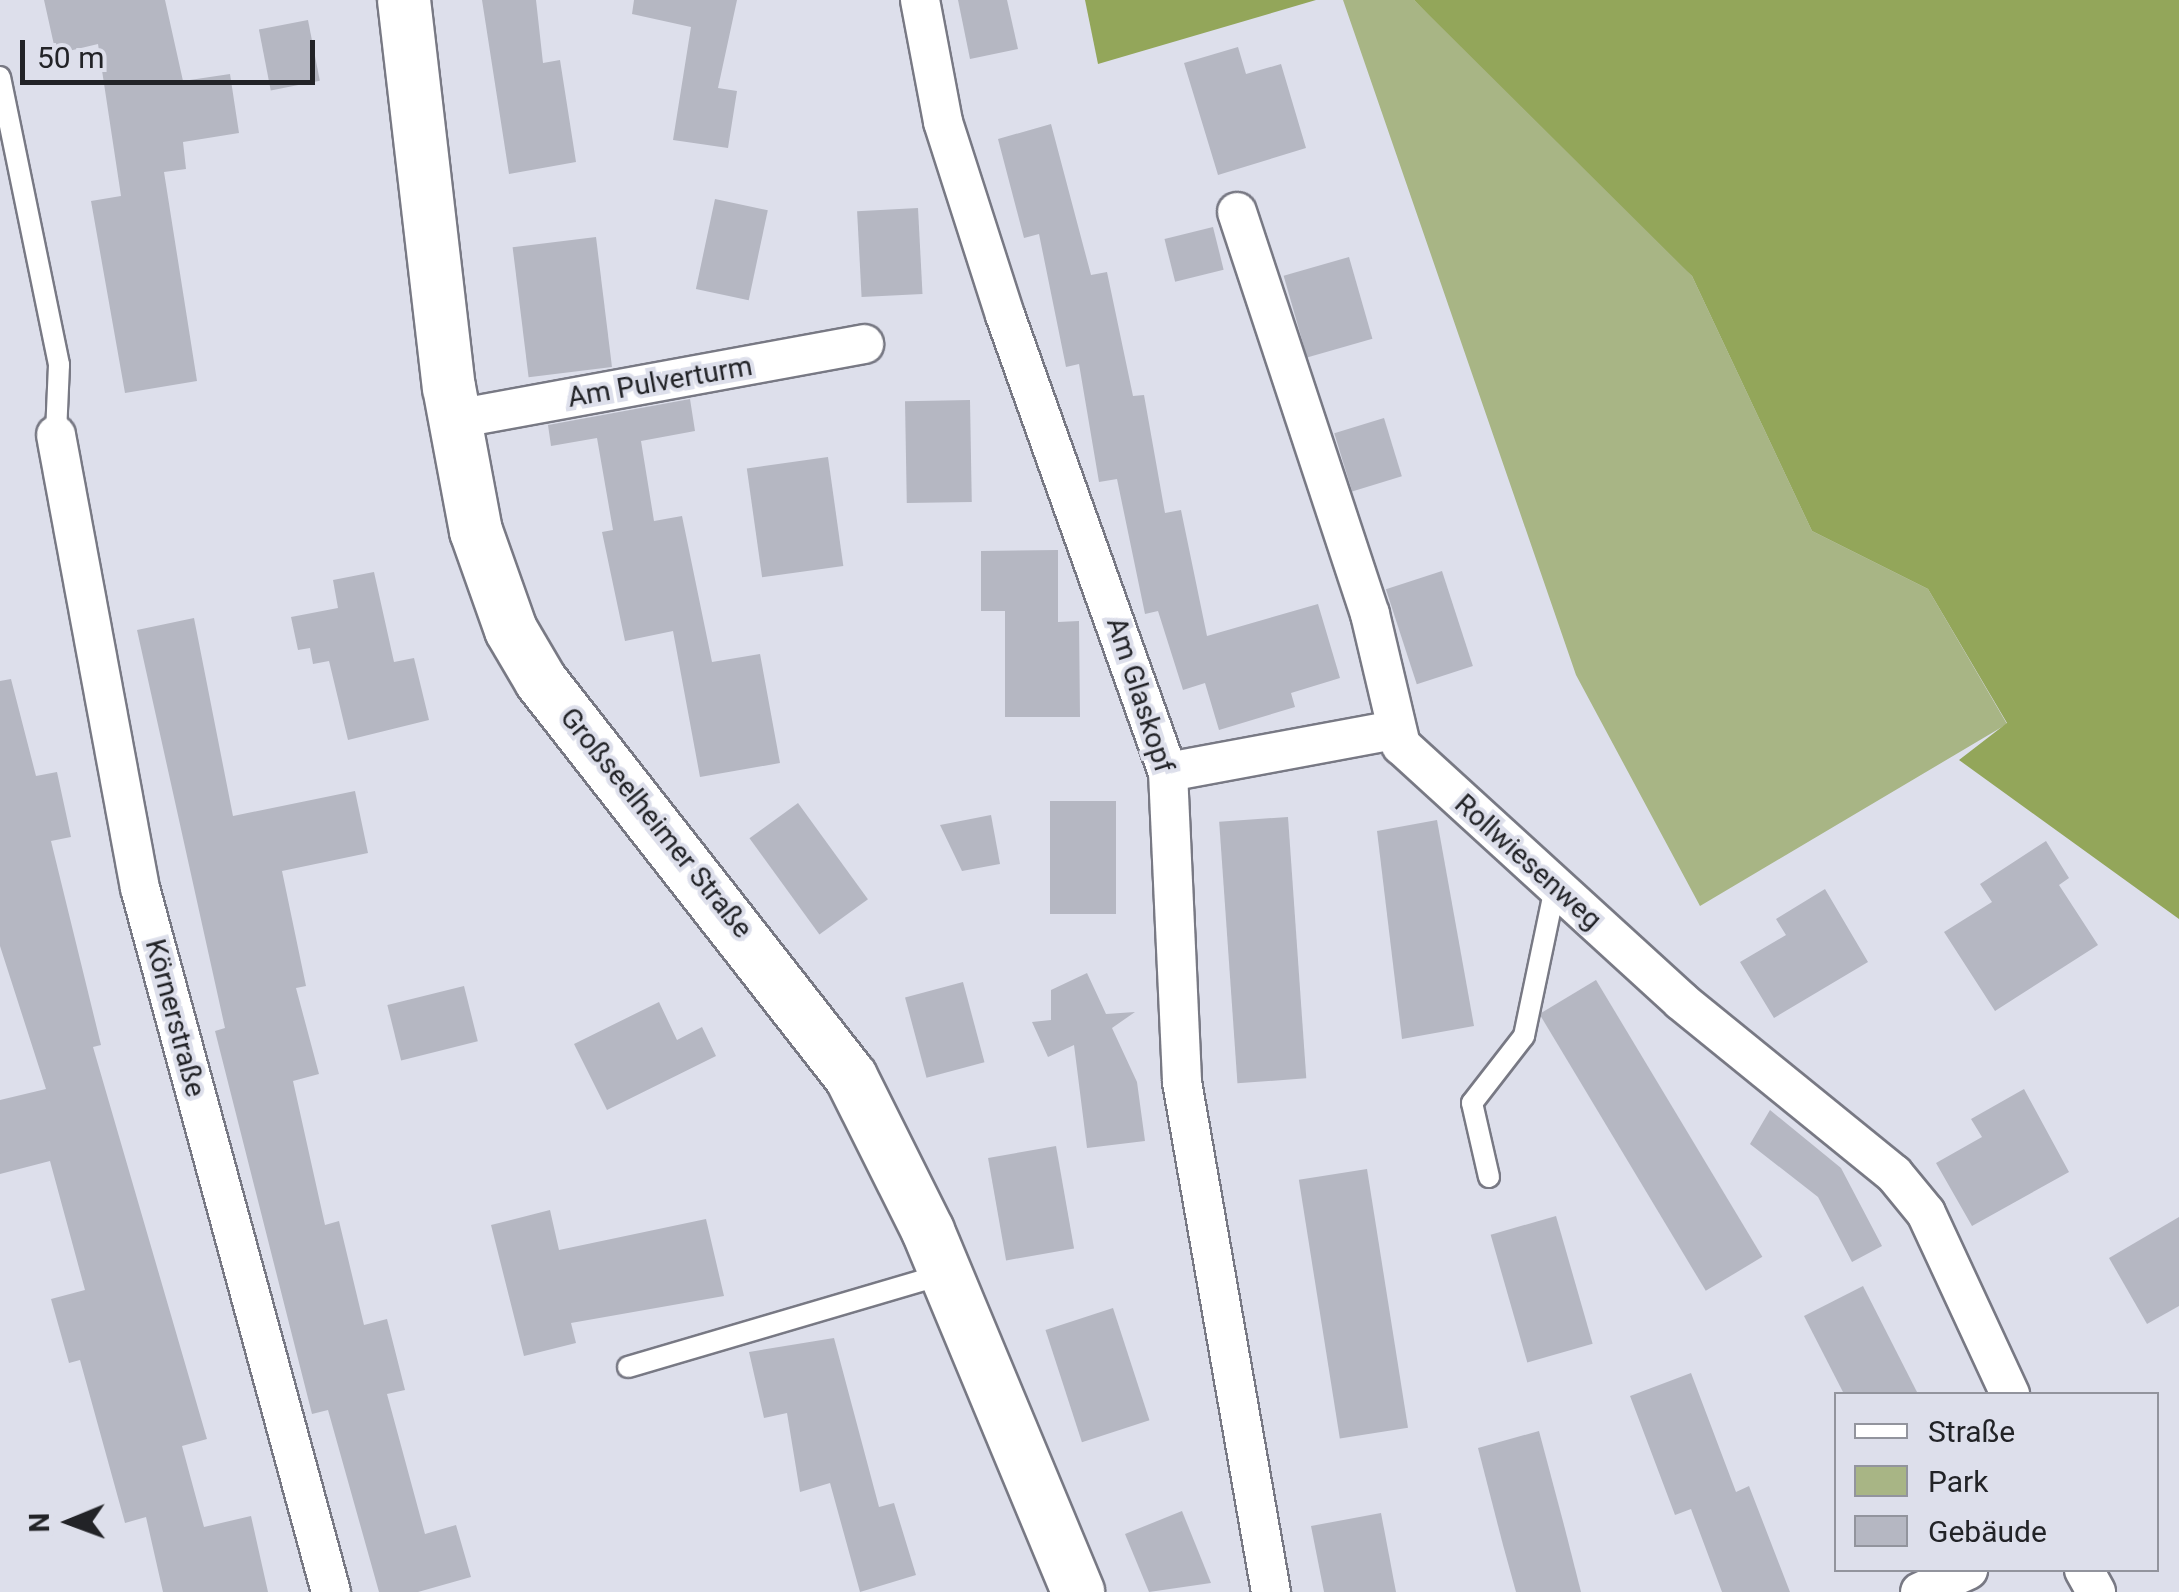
<!DOCTYPE html>
<html>
<head>
<meta charset="utf-8">
<style>
  body { margin:0 }
  #map { position:relative; width:2179px; height:1592px; overflow:hidden; background:#dddfeb; font-family:Roboto,sans-serif }
  div>[style] { position:absolute }
  .green>* { inset:0; background:#a8b585 }
  .forest>* { inset:0; background:#93a65a }
  .building>* { inset:0; background:#b5b7c2; transform-origin:0 0 }
  .roads { filter:drop-shadow(2px 0 #787984) drop-shadow(-2px 0 #787984) drop-shadow(0 2px #787984) drop-shadow(0 -2px #787984) }
  .lane>* { height:20px; margin:-10px; padding:0 10px; transform-origin:10px; border-radius:10px; background:#fff }
  .street>* { height:38px; margin:-19px; padding:0 19px; transform-origin:19px; border-radius:19px; background:#fff }
  .secondary>* { height:52px; margin:-26px; padding:0 26px; transform-origin:26px; border-radius:26px; background:#fff }
  span { translate:-50% -50%; white-space:nowrap; text-align:center; line-height:1.15; -webkit-text-stroke:8px #dddfeb; paint-order:stroke }
  .street-label { font-size:28px; color:#222327 }
  .legend { position:absolute; left:1834px; top:1392px; width:325px; height:180px; box-sizing:border-box; background:#dddfeb; border:2px solid #92949d; margin:0; padding:12px 18px; list-style:none; font-size:30px; color:#222327 }
  .legend li { display:flex; align-items:center; gap:20px; height:50px }
  .legend b { width:50px; border:2px solid #92949d }
  .north { position:absolute; left:20px; top:1472px; width:100px; height:100px; -webkit-text-stroke:8px #dddfeb; paint-order:stroke; rotate:269deg; font-size:28px; font-weight:700; line-height:40px; text-align:center; color:#222327 }
  .north::after { content:''; display:block; margin:auto; width:35px; height:45px; background:#222327; clip-path:polygon(50% 0,100% 100%,50% 72%,0 100%) }
  .scale { position:absolute; left:20px; top:40px; width:295px; height:45px; box-sizing:border-box; border:5px solid #222327; border-top:0; padding-left:12px; font-size:30px; line-height:35px; white-space:nowrap; color:#222327; -webkit-text-stroke:8px #dddfeb; paint-order:stroke }
</style>
</head>
<body>
<div id="map">
  <div class="green">
    <div style="clip-path:polygon(1343px 0,1414px 0,1610px 186px,1692px 276px,1812px 531px,1928px 589px,2007px 724px,1700px 906px,1576px 675px)"></div>
  </div>
  <div class="forest">
    <div style="clip-path:polygon(1085px 0,1316px 0,1098px 64px)"></div>
    <div style="clip-path:polygon(1414px 0,2179px 0,2179px 919px,1959px 760px,2007px 723px,1928px 589px,1812px 531px,1692px 276px)"></div>
  </div>
  <div class="building">
    <div style="clip-path:polygon(44px 0,165px 0,183px 81px,230px 74px,239px 133px,183px 142px,186px 169px,164px 172px,197px 381px,125px 393px,91px 201px,121px 196px,98px 44px,56px 54px)"></div>
    <div style="clip-path:polygon(482px 0,536px 0,543px 63px,560px 60px,576px 162px,509px 174px)"></div>
    <div style="clip-path:polygon(634px 0,737px 0,718px 88px,737px 91px,728px 148px,673px 140px,691px 27px,632px 14px)"></div>
    <div style="clip-path:polygon(958px 0,1007px 0,1018px 49px,970px 59px)"></div>
    <div style="left:308px;top:20px;width:62px;height:50px;rotate:79deg"></div>
    <div style="clip-path:polygon(1238px 47px,1246px 74px,1281px 64px,1306px 148px,1218px 175px,1184px 63px)"></div>
    <div style="clip-path:polygon(1051px 124px,1091px 275px,1107px 272px,1133px 396px,1144px 395px,1165px 513px,1181px 510px,1207px 636px,1318px 604px,1340px 678px,1291px 693px,1295px 707px,1219px 730px,1205px 683px,1183px 690px,1158px 611px,1145px 614px,1117px 479px,1099px 482px,1079px 364px,1066px 367px,1039px 234px,1024px 238px,998px 139px)"></div>
    <div style="left:715px;top:199px;width:54px;height:92px;rotate:12deg"></div>
    <div style="left:918px;top:208px;width:86px;height:61px;rotate:87deg"></div>
    <div style="left:1213px;top:227px;width:44px;height:50px;rotate:76deg"></div>
    <div style="left:596px;top:237px;width:131px;height:84px;rotate:83deg"></div>
    <div style="left:1349px;top:257px;width:85px;height:68px;rotate:74deg"></div>
    <div style="clip-path:polygon(690px 399px,695px 431px,641px 441px,654px 521px,682px 516px,712px 662px,760px 654px,780px 763px,700px 777px,673px 631px,625px 641px,602px 532px,613px 530px,597px 438px,551px 446px,548px 425px)"></div>
    <div style="left:970px;top:400px;width:102px;height:65px;rotate:89deg"></div>
    <div style="left:1384px;top:418px;width:61px;height:52px;rotate:73deg"></div>
    <div style="left:828px;top:457px;width:110px;height:82px;rotate:82deg"></div>
    <div style="clip-path:polygon(1058px 550px,1058px 622px,1079px 621px,1080px 717px,1005px 717px,1005px 611px,981px 611px,981px 551px)"></div>
    <div style="left:1442px;top:571px;width:100px;height:59px;rotate:72deg"></div>
    <div style="clip-path:polygon(374px 572px,394px 662px,414px 658px,429px 720px,348px 740px,329px 661px,313px 664px,310px 648px,298px 650px,291px 617px,338px 608px,333px 580px)"></div>
    <div style="clip-path:polygon(194px 618px,233px 816px,355px 791px,368px 853px,282px 871px,306px 986px,296px 988px,319px 1074px,293px 1081px,325px 1225px,339px 1221px,364px 1325px,387px 1319px,405px 1390px,387px 1394px,425px 1534px,456px 1525px,471px 1577px,418px 1592px,379px 1592px,328px 1410px,312px 1414px,215px 1031px,225px 1028px,137px 630px)"></div>
    <div style="clip-path:polygon(11px 679px,36px 776px,57px 772px,71px 837px,51px 841px,101px 1045px,93px 1047px,207px 1439px,182px 1446px,204px 1527px,251px 1516px,268px 1592px,163px 1592px,146px 1517px,125px 1523px,80px 1360px,69px 1363px,51px 1299px,85px 1290px,50px 1161px,0 1174px,0 1100px,46px 1089px,0 946px,0 681px)"></div>
    <div style="left:1116px;top:801px;width:113px;height:66px;rotate:90deg"></div>
    <div style="left:798px;top:803px;width:119px;height:60px;rotate:54deg"></div>
    <div style="clip-path:polygon(991px 815px,1000px 864px,962px 871px,940px 825px)"></div>
    <div style="left:1288px;top:817px;width:262px;height:69px;rotate:86deg"></div>
    <div style="clip-path:polygon(1437px 820px,1474px 1026px,1402px 1039px,1377px 831px)"></div>
    <div style="clip-path:polygon(2046px 841px,2069px 878px,2059px 885px,2098px 945px,1995px 1011px,1944px 932px,1992px 902px,1980px 884px)"></div>
    <div style="clip-path:polygon(1825px 889px,1868px 962px,1774px 1018px,1740px 962px,1786px 935px,1776px 919px)"></div>
    <div style="clip-path:polygon(1087px 973px,1106px 1014px,1135px 1012px,1112px 1028px,1137px 1082px,1145px 1141px,1087px 1148px,1074px 1045px,1048px 1057px,1032px 1022px,1051px 1020px,1051px 990px)"></div>
    <div style="left:1596px;top:980px;width:323px;height:66px;rotate:59deg"></div>
    <div style="left:963px;top:982px;width:83px;height:60px;rotate:75deg"></div>
    <div style="left:464px;top:986px;width:57px;height:79px;rotate:76deg"></div>
    <div style="clip-path:polygon(659px 1002px,677px 1040px,702px 1027px,716px 1056px,607px 1110px,574px 1044px)"></div>
    <div style="clip-path:polygon(2024px 1089px,2069px 1172px,1972px 1226px,1936px 1163px,1982px 1137px,1971px 1119px)"></div>
    <div style="clip-path:polygon(1770px 1110px,1841px 1168px,1882px 1246px,1852px 1262px,1818px 1197px,1750px 1144px)"></div>
    <div style="left:1056px;top:1146px;width:104px;height:69px;rotate:80deg"></div>
    <div style="left:1367px;top:1169px;width:262px;height:69px;rotate:81deg"></div>
    <div style="clip-path:polygon(550px 1210px,559px 1250px,706px 1219px,724px 1296px,571px 1323px,576px 1343px,524px 1356px,491px 1225px)"></div>
    <div style="left:1556px;top:1216px;width:133px;height:68px;rotate:74deg"></div>
    <div style="clip-path:polygon(2179px 1217px,2179px 1306px,2147px 1324px,2109px 1258px)"></div>
    <div style="clip-path:polygon(1863px 1286px,1918px 1394px,1844px 1394px,1804px 1316px)"></div>
    <div style="left:1113px;top:1308px;width:118px;height:71px;rotate:72deg"></div>
    <div style="clip-path:polygon(834px 1338px,879px 1507px,894px 1503px,916px 1575px,860px 1592px,830px 1483px,800px 1492px,787px 1413px,764px 1418px,749px 1352px)"></div>
    <div style="clip-path:polygon(1691px 1373px,1736px 1492px,1749px 1486px,1790px 1592px,1722px 1592px,1691px 1509px,1675px 1515px,1630px 1396px)"></div>
    <div style="clip-path:polygon(1539px 1431px,1565px 1529px,1581px 1592px,1516px 1592px,1503px 1545px,1478px 1448px)"></div>
    <div style="clip-path:polygon(1182px 1511px,1211px 1583px,1149px 1592px,1125px 1534px)"></div>
    <div style="clip-path:polygon(1381px 1513px,1396px 1592px,1324px 1592px,1311px 1526px)"></div>
  </div>
  <div class="roads">
    <div class="lane">
      <div style="left:0;top:77px;width:294px;rotate:78.4deg"></div>
      <div style="left:59px;top:365px;width:70px;rotate:92.5deg"></div>
      <div style="left:1489px;top:1177px;width:76px;rotate:-102.9deg"></div>
      <div style="left:1472px;top:1103px;width:85px;rotate:-52.2deg"></div>
      <div style="left:1524px;top:1036px;width:151px;rotate:-78.2deg"></div>
      <div style="left:628px;top:1367px;width:329px;rotate:-16.4deg"></div>
    </div>
    <div class="street">
      <div style="left:920px;top:0;width:124px;rotate:79.3deg"></div>
      <div style="left:943px;top:122px;width:203px;rotate:72.2deg"></div>
      <div style="left:1005px;top:315px;width:485px;rotate:70.4deg"></div>
      <div style="left:1168px;top:772px;width:310px;rotate:87.4deg"></div>
      <div style="left:1182px;top:1082px;width:518px;rotate:80.1deg"></div>
      <div style="left:1237px;top:212px;width:423px;rotate:71.7deg"></div>
      <div style="left:1370px;top:614px;width:135px;rotate:76.7deg"></div>
      <div style="left:1401px;top:745px;width:379px;rotate:42.4deg"></div>
      <div style="left:1681px;top:1001px;width:274px;rotate:39.1deg"></div>
      <div style="left:1894px;top:1174px;width:50px;rotate:50.6deg"></div>
      <div style="left:1926px;top:1213px;width:200px;rotate:65.1deg"></div>
      <div style="left:456px;top:419px;width:415px;rotate:-10.4deg"></div>
      <div style="left:56px;top:435px;width:461px;rotate:79.5deg"></div>
      <div style="left:140px;top:888px;width:729px;rotate:74.82deg"></div>
      <div style="left:1168px;top:772px;width:231px;rotate:-10.5deg"></div>
      <div style="left:2084px;top:1570px;width:25px;rotate:61deg"></div>
      <div style="left:1920px;top:1592px;width:53px;rotate:-24.6deg"></div>
    </div>
    <div class="secondary">
      <div style="left:404px;top:0;width:390px;rotate:83.4deg"></div>
      <div style="left:449px;top:387px;width:147px;rotate:79.4deg"></div>
      <div style="left:476px;top:531px;width:105px;rotate:70.5deg"></div>
      <div style="left:511px;top:630px;width:59px;rotate:59.5deg"></div>
      <div style="left:541px;top:681px;width:503px;rotate:51.95deg"></div>
      <div style="left:851px;top:1077px;width:172px;rotate:63.4deg"></div>
      <div style="left:928px;top:1231px;width:391px;rotate:67.4deg"></div>
    </div>
  </div>
  <div class="street-label">
    <span style="left:660px;top:382px;rotate:-10deg">Am Pulverturm</span>
    <span style="left:1140px;top:695px;rotate:72deg">Am Glaskopf</span>
    <span style="left:656px;top:823px;rotate:51deg">Großseelheimer Straße</span>
    <span style="left:1528px;top:862px;rotate:42deg">Rollwiesenweg</span>
    <span style="left:175px;top:1018px;rotate:75deg">Körnerstraße</span>
  </div>
  <ul class="legend">
  <li><b style="height:12px;background:#fff"></b>Straße</li>
  <li><b style="height:28px;background:#a8b585"></b>Park</li>
  <li><b style="height:28px;background:#b5b7c2"></b>Gebäude</li>
  </ul>
  <div class="north">N</div>
  <div class="scale">50 m</div>
</div>
</body>
</html>
